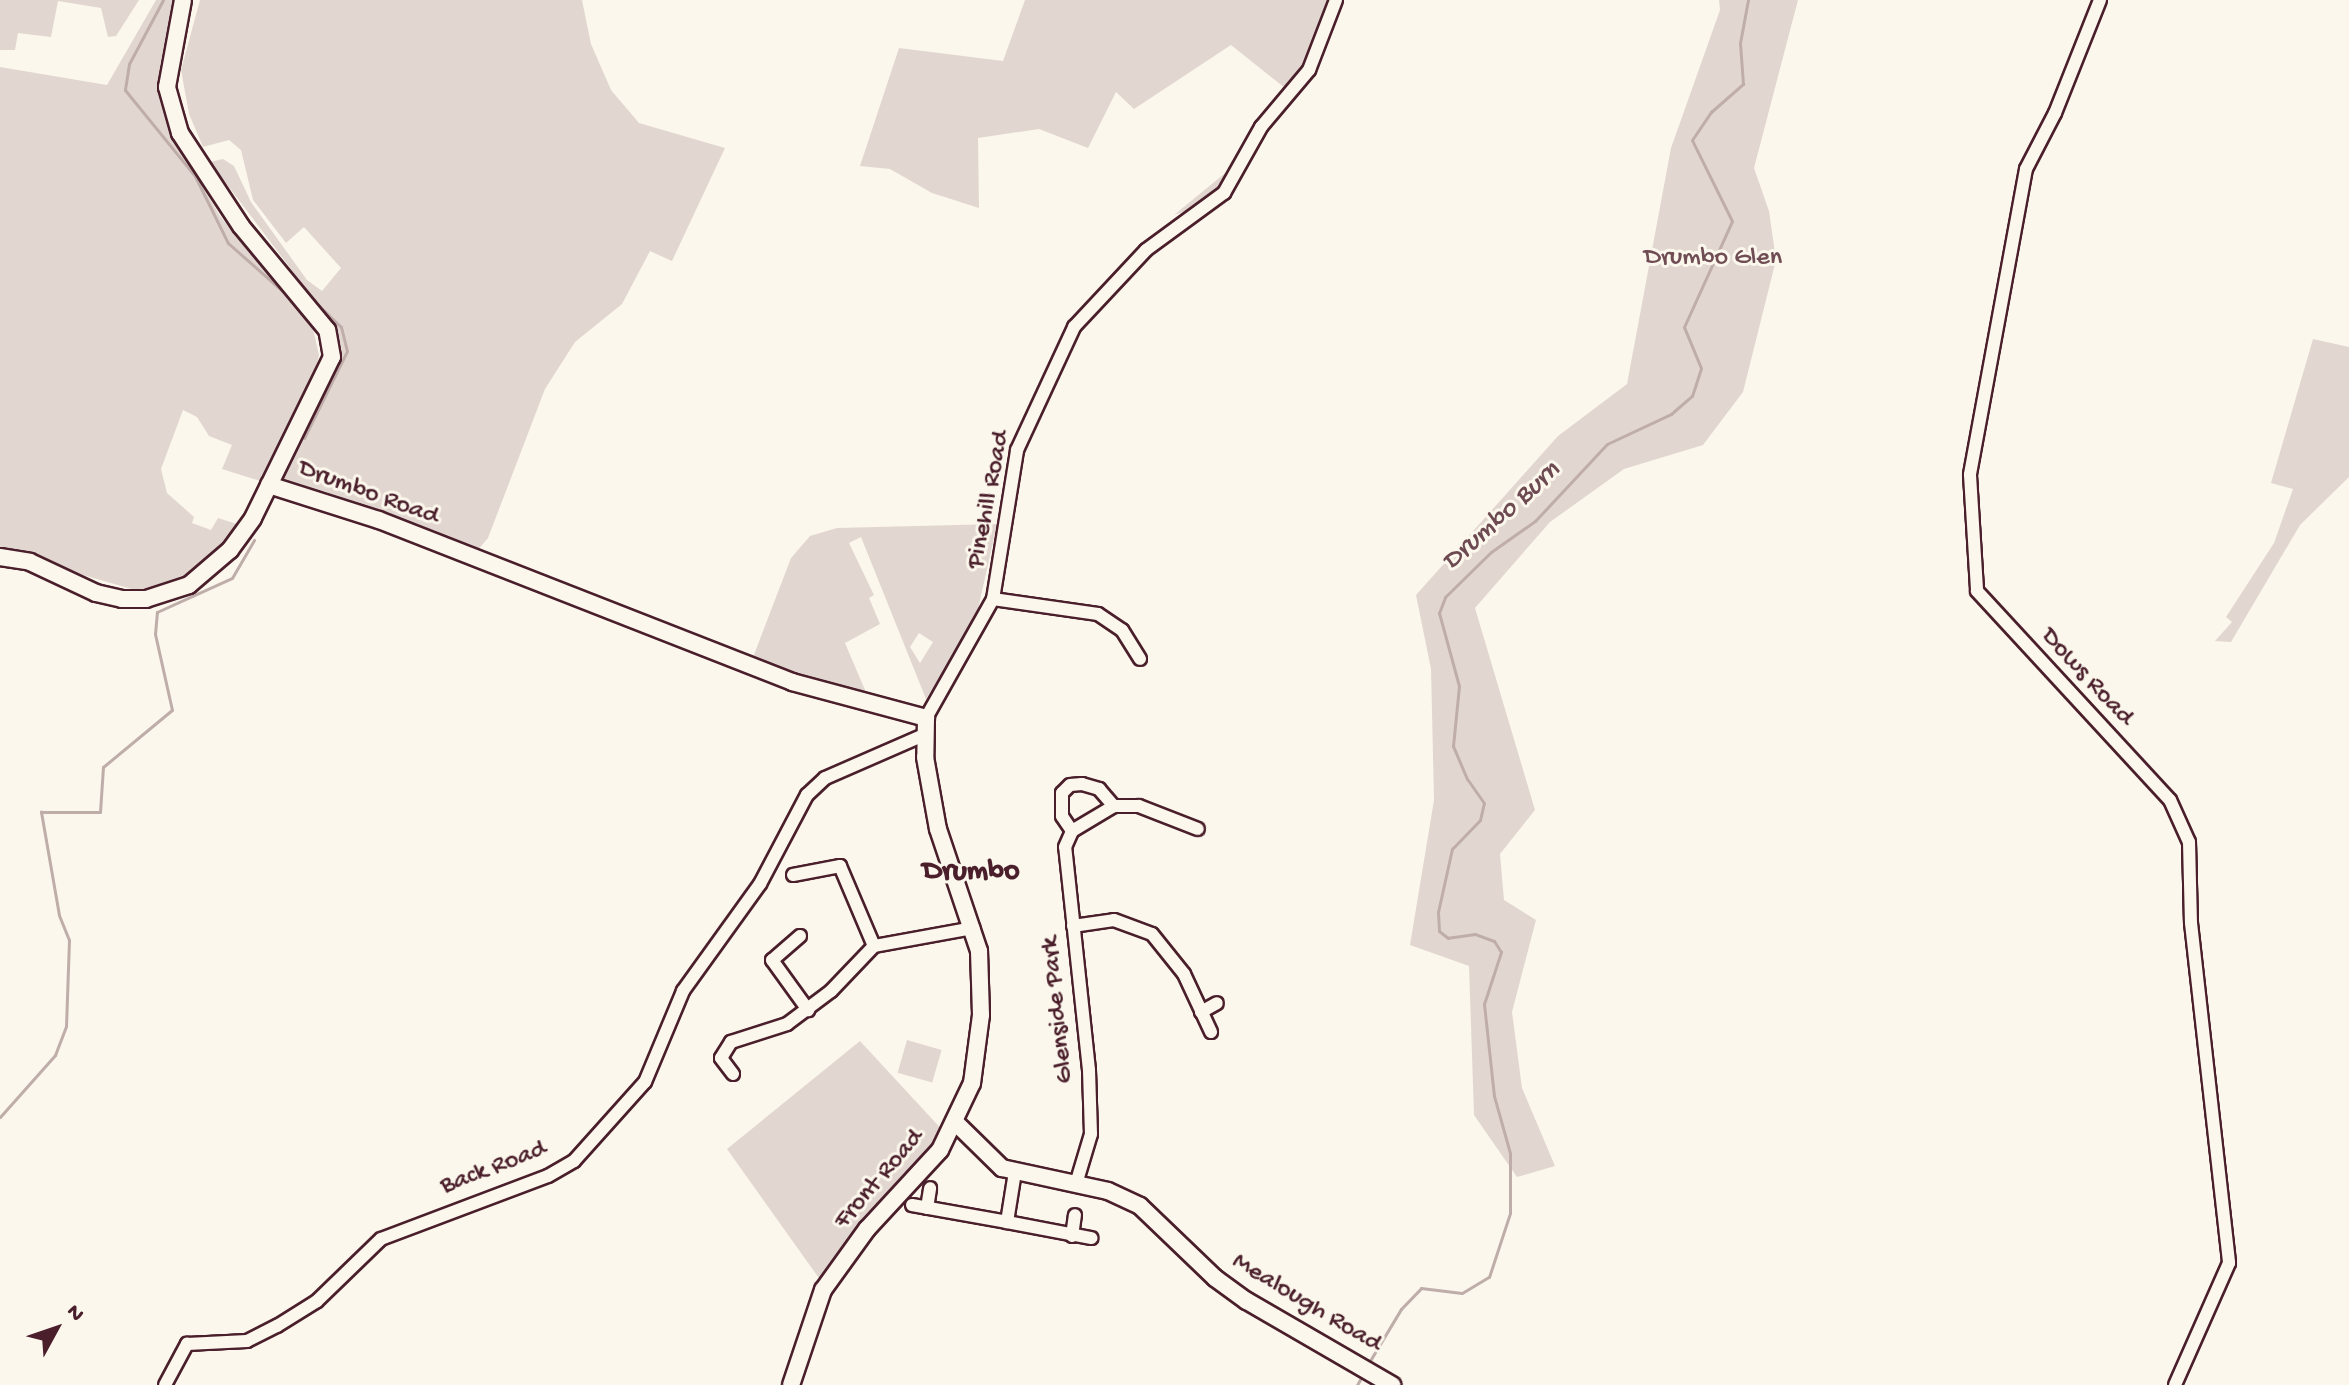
<!DOCTYPE html>
<html>
<head>
<meta charset="utf-8">
<style>
  body { margin:0 }
  #map { position:relative; width:2349px; height:1385px; overflow:hidden; background:#fbf7ec; font-family:"Gochi Hand",sans-serif }
  div>[style] { position:absolute }
  .green>* { inset:0; background:#e2d7d0; transform-origin:0 0 }
  .stream>* { height:3px; margin:-1.5px; padding:0 1.5px; transform-origin:1.5px; border-radius:1.5px; background:#bfadaa }
  .roads { filter:drop-shadow(2px 0 #4a1f2b) drop-shadow(-2px 0 #4a1f2b) drop-shadow(0 2px #4a1f2b) drop-shadow(0 -2px #4a1f2b) }
  .minor>* { height:12px; margin:-6px; padding:0 6px; transform-origin:6px; border-radius:6px; background:#fbf7ec }
  .tertiary>* { height:16px; margin:-8px; padding:0 8px; transform-origin:8px; border-radius:8px; background:#fbf7ec }
  span { translate:-50% -50%; white-space:nowrap; text-align:center; line-height:1.15; -webkit-text-stroke:6px #fbf7ec; paint-order:stroke }
  .park-label { font-size:26px; color:#704d54 }
  .street-label { font-size:26px; color:#4a1f2b }
  .water-label { font-size:28px; color:#6d4a51; font-style:italic }
  .quarter-label { font-size:30px; color:#4a1f2b; font-weight:700 }
  .north { position:absolute; left:16px; top:1289px; width:80px; height:80px; -webkit-text-stroke:6px #fbf7ec; paint-order:stroke; rotate:50deg; font-size:22px; font-weight:700; line-height:32px; text-align:center; color:#4a1f2b }
  .north::after { content:''; display:block; margin:auto; width:28px; height:36px; background:#4a1f2b; clip-path:polygon(50% 0,100% 100%,50% 72%,0 100%) }
</style>
</head>
<body>
<div id="map">
  <div class="green">
    <div style="clip-path:polygon(0 0,139px 0,116px 36px,108px 37px,101px 8px,58px 1px,51px 37px,18px 33px,15px 50px,0 50px)"></div>
    <div style="clip-path:polygon(156px 0,176px 0,160px 65px,162px 90px,183px 154px,220px 216px,313px 329px,319px 355px,310px 391px,260px 481px,222px 469px,232px 445px,209px 436px,197px 417px,183px 410px,161px 469px,167px 493px,194px 517px,192px 523px,211px 530px,218px 518px,240px 525px,202px 565px,171px 584px,135px 590px,0 551px,0 67px,107px 85px)"></div>
    <div style="clip-path:polygon(200px 0,582px 0,591px 44px,611px 90px,639px 123px,725px 148px,672px 261px,650px 251px,622px 304px,575px 342px,545px 389px,488px 538px,476px 552px,327px 492px,286px 483px,282px 477px,342px 350px,337px 330px,210px 162px,223px 159px,234px 166px,251px 202px,307px 280px,322px 291px,341px 268px,304px 227px,286px 243px,253px 200px,241px 150px,229px 140px,203px 147px,189px 114px,181px 70px)"></div>
    <div style="clip-path:polygon(1025px 0,1333px 0,1310px 56px,1285px 88px,1231px 45px,1134px 109px,1116px 92px,1088px 148px,1039px 129px,978px 138px,979px 208px,932px 193px,890px 169px,860px 166px,899px 48px,1003px 61px)"></div>
    <div style="clip-path:polygon(1719px 0,1798px 0,1754px 168px,1769px 211px,1776px 260px,1743px 392px,1703px 445px,1624px 469px,1550px 522px,1475px 608px,1535px 810px,1500px 854px,1504px 900px,1536px 920px,1512px 1012px,1522px 1088px,1555px 1166px,1517px 1177px,1474px 1115px,1469px 966px,1410px 945px,1434px 800px,1431px 669px,1416px 595px,1558px 436px,1627px 384px,1671px 148px,1720px 10px)"></div>
    <div style="clip-path:polygon(1235px 165px,1221px 191px,1200px 206px,1174px 215px)"></div>
    <div style="clip-path:polygon(2313px 339px,2349px 347px,2349px 477px,2300px 525px,2231px 642px,2215px 641px,2232px 622px,2226px 617px,2274px 543px,2293px 489px,2271px 483px)"></div>
    <div style="clip-path:polygon(evenodd,997px 524px,977px 614px,926px 699px,861px 537px,849px 543px,874px 595px,869px 598px,880px 624px,845px 643px,871px 704px,752px 660px,791px 558px,810px 536px,837px 528px,997px 524px,919px 633px,933px 642px,920px 663px,910px 647px,919px 633px)"></div>
    <div style="left:907px;top:1040px;width:36px;height:34px;rotate:16deg"></div>
    <div style="clip-path:polygon(860px 1041px,946px 1134px,821px 1281px,727px 1149px)"></div>
  </div>
  <div class="stream">
    <div style="left:163px;top:0;width:72px;rotate:118deg"></div>
    <div style="left:129px;top:64px;width:26px;rotate:99deg"></div>
    <div style="left:125px;top:90px;width:111px;rotate:50.9deg"></div>
    <div style="left:195px;top:176px;width:75px;rotate:63.8deg"></div>
    <div style="left:228px;top:243px;width:81px;rotate:41.5deg"></div>
    <div style="left:304px;top:438px;width:97px;rotate:-63.7deg"></div>
    <div style="left:347px;top:351px;width:25px;rotate:-104deg"></div>
    <div style="left:341px;top:327px;width:32px;rotate:-136deg"></div>
    <div style="left:0;top:1117px;width:83px;rotate:-48.4deg"></div>
    <div style="left:55px;top:1055px;width:31px;rotate:-69deg"></div>
    <div style="left:66px;top:1026px;width:86px;rotate:-88deg"></div>
    <div style="left:69px;top:940px;width:27px;rotate:-112deg"></div>
    <div style="left:59px;top:915px;width:105px;rotate:-99.9deg"></div>
    <div style="left:41px;top:812px;width:59px"></div>
    <div style="left:100px;top:812px;width:45px;rotate:-86.2deg"></div>
    <div style="left:103px;top:767px;width:89px;rotate:-39.6deg"></div>
    <div style="left:172px;top:710px;width:78px;rotate:-102.6deg"></div>
    <div style="left:155px;top:634px;width:22px;rotate:-85deg"></div>
    <div style="left:157px;top:612px;width:82px;rotate:-24.4deg"></div>
    <div style="left:232px;top:578px;width:44px;rotate:-59.9deg"></div>
    <div style="left:1368px;top:1364px;width:64px;rotate:-59deg"></div>
    <div style="left:1401px;top:1309px;width:29px;rotate:-46deg"></div>
    <div style="left:1421px;top:1288px;width:41px;rotate:7deg"></div>
    <div style="left:1462px;top:1293px;width:31px;rotate:-31deg"></div>
    <div style="left:1489px;top:1277px;width:67px;rotate:-71.8deg"></div>
    <div style="left:1510px;top:1213px;width:60px;rotate:-90deg"></div>
    <div style="left:1510px;top:1153px;width:59px;rotate:-105.7deg"></div>
    <div style="left:1494px;top:1096px;width:93px;rotate:-96.2deg"></div>
    <div style="left:1484px;top:1004px;width:55px;rotate:-71.9deg"></div>
    <div style="left:1501px;top:952px;width:13px;rotate:-122deg"></div>
    <div style="left:1494px;top:941px;width:20px;rotate:-160deg"></div>
    <div style="left:1475px;top:934px;width:27px;rotate:172deg"></div>
    <div style="left:1448px;top:938px;width:11px;rotate:-142deg"></div>
    <div style="left:1439px;top:931px;width:19px;rotate:-93deg"></div>
    <div style="left:1438px;top:912px;width:65px;rotate:-77.5deg"></div>
    <div style="left:1452px;top:849px;width:40px;rotate:-46deg"></div>
    <div style="left:1480px;top:820px;width:17px;rotate:-77deg"></div>
    <div style="left:1484px;top:803px;width:29px;rotate:-125deg"></div>
    <div style="left:1467px;top:779px;width:36px;rotate:-113deg"></div>
    <div style="left:1453px;top:746px;width:60px;rotate:-84.3deg"></div>
    <div style="left:1459px;top:686px;width:76px;rotate:-105.3deg"></div>
    <div style="left:1439px;top:613px;width:17px;rotate:-69deg"></div>
    <div style="left:1445px;top:597px;width:64px;rotate:-44.4deg"></div>
    <div style="left:1491px;top:552px;width:54px;rotate:-35.2deg"></div>
    <div style="left:1535px;top:521px;width:105px;rotate:-46.9deg"></div>
    <div style="left:1607px;top:444px;width:71px;rotate:-25.1deg"></div>
    <div style="left:1671px;top:414px;width:28px;rotate:-41deg"></div>
    <div style="left:1692px;top:396px;width:29px;rotate:-72deg"></div>
    <div style="left:1701px;top:368px;width:44px;rotate:-112.5deg"></div>
    <div style="left:1684px;top:327px;width:116px;rotate:-65.6deg"></div>
    <div style="left:1732px;top:221px;width:90px;rotate:-116.3deg"></div>
    <div style="left:1692px;top:140px;width:34px;rotate:-56deg"></div>
    <div style="left:1711px;top:112px;width:43px;rotate:-41.2deg"></div>
    <div style="left:1743px;top:84px;width:41px;rotate:-94.2deg"></div>
    <div style="left:1740px;top:43px;width:44px;rotate:-79.5deg"></div>
    <div style="left:1357px;top:1385px;width:13px;rotate:-61deg"></div>
  </div>
  <div class="roads">
    <div class="minor">
      <div style="left:2100px;top:0;width:122px;rotate:111.7deg"></div>
      <div style="left:2055px;top:113px;width:63px;rotate:117.4deg"></div>
      <div style="left:2026px;top:169px;width:311px;rotate:100.4deg"></div>
      <div style="left:1970px;top:475px;width:116px;rotate:86.5deg"></div>
      <div style="left:1977px;top:591px;width:284px;rotate:47.3deg"></div>
      <div style="left:2170px;top:800px;width:46px;rotate:65.7deg"></div>
      <div style="left:2189px;top:842px;width:81px;rotate:88.6deg"></div>
      <div style="left:2191px;top:923px;width:342px;rotate:83.6deg"></div>
      <div style="left:2229px;top:1263px;width:133px;rotate:113.9deg"></div>
      <div style="left:993px;top:599px;width:106px;rotate:8.1deg"></div>
      <div style="left:1098px;top:614px;width:29px;rotate:34deg"></div>
      <div style="left:1122px;top:630px;width:34px;rotate:58deg"></div>
      <div style="left:926px;top:718px;width:137px;rotate:-60.6deg"></div>
      <div style="left:993px;top:599px;width:151px;rotate:-80.8deg"></div>
      <div style="left:1017px;top:450px;width:136px;rotate:-65.1deg"></div>
      <div style="left:1074px;top:327px;width:105px;rotate:-46.9deg"></div>
      <div style="left:1146px;top:250px;width:97px;rotate:-36.2deg"></div>
      <div style="left:1224px;top:193px;width:76px;rotate:-60.7deg"></div>
      <div style="left:1261px;top:127px;width:75px;rotate:-49.9deg"></div>
      <div style="left:1309px;top:70px;width:75px;rotate:-68.9deg"></div>
      <div style="left:1072px;top:831px;width:49px;rotate:-30.8deg"></div>
      <div style="left:793px;top:875px;width:48px;rotate:-10.8deg"></div>
      <div style="left:840px;top:866px;width:87px;rotate:67deg"></div>
      <div style="left:1073px;top:926px;width:41px;rotate:-8.3deg"></div>
      <div style="left:1114px;top:920px;width:40px;rotate:20.2deg"></div>
      <div style="left:1152px;top:934px;width:51px;rotate:51.3deg"></div>
      <div style="left:1184px;top:974px;width:64px;rotate:65deg"></div>
      <div style="left:800px;top:936px;width:37px;rotate:139deg"></div>
      <div style="left:772px;top:960px;width:62px;rotate:54.2deg"></div>
      <div style="left:1201px;top:1012px;width:18px;rotate:-29deg"></div>
      <div style="left:733px;top:1074px;width:20px;rotate:-127deg"></div>
      <div style="left:721px;top:1058px;width:19px;rotate:-58deg"></div>
      <div style="left:731px;top:1042px;width:59px;rotate:-17.8deg"></div>
      <div style="left:787px;top:1024px;width:55px;rotate:-36.9deg"></div>
      <div style="left:831px;top:991px;width:62px;rotate:-46.3deg"></div>
      <div style="left:874px;top:946px;width:101px;rotate:-10.3deg"></div>
      <div style="left:1015px;top:1172px;width:51px;rotate:99.1deg"></div>
      <div style="left:1007px;top:1222px;width:86px;rotate:10.8deg"></div>
      <div style="left:1076px;top:1184px;width:52px;rotate:-73.3deg"></div>
      <div style="left:1091px;top:1134px;width:64px;rotate:-91.8deg"></div>
      <div style="left:1089px;top:1070px;width:224px;rotate:-96.1deg"></div>
      <div style="left:1065px;top:847px;width:17px;rotate:-66deg"></div>
      <div style="left:1072px;top:831px;width:18px;rotate:-124deg"></div>
      <div style="left:1062px;top:816px;width:23px;rotate:-90deg"></div>
      <div style="left:1062px;top:793px;width:11px;rotate:-45deg"></div>
      <div style="left:1070px;top:785px;width:12px;rotate:-5deg"></div>
      <div style="left:1082px;top:784px;width:18px;rotate:16deg"></div>
      <div style="left:1099px;top:789px;width:23px;rotate:49deg"></div>
      <div style="left:1114px;top:806px;width:25px"></div>
      <div style="left:1139px;top:806px;width:63px;rotate:21.3deg"></div>
      <div style="left:912px;top:1205px;width:97px;rotate:10.1deg"></div>
      <div style="left:927px;top:1208px;width:20px;rotate:-81deg"></div>
      <div style="left:1072px;top:1236px;width:21px;rotate:-82deg"></div>
      <div style="left:165px;top:1385px;width:47px;rotate:-61.8deg"></div>
      <div style="left:187px;top:1344px;width:60px;rotate:-2.9deg"></div>
      <div style="left:247px;top:1341px;width:34px;rotate:-27deg"></div>
      <div style="left:277px;top:1326px;width:47px;rotate:-32deg"></div>
      <div style="left:317px;top:1301px;width:89px;rotate:-44.1deg"></div>
      <div style="left:381px;top:1239px;width:178px;rotate:-20.7deg"></div>
      <div style="left:548px;top:1176px;width:30px;rotate:-30deg"></div>
      <div style="left:574px;top:1161px;width:106px;rotate:-48.1deg"></div>
      <div style="left:645px;top:1082px;width:99px;rotate:-67.3deg"></div>
      <div style="left:683px;top:991px;width:132px;rotate:-54.3deg"></div>
      <div style="left:760px;top:884px;width:101px;rotate:-62.2deg"></div>
      <div style="left:807px;top:795px;width:25px;rotate:-43deg"></div>
      <div style="left:825px;top:778px;width:108px;rotate:-23.5deg"></div>
    </div>
    <div class="tertiary">
      <div style="left:269px;top:485px;width:115px;rotate:17.7deg"></div>
      <div style="left:379px;top:520px;width:444px;rotate:21.4deg"></div>
      <div style="left:792px;top:682px;width:139px;rotate:15deg"></div>
      <div style="left:926px;top:718px;width:39px;rotate:91deg"></div>
      <div style="left:925px;top:757px;width:73px;rotate:79.8deg"></div>
      <div style="left:938px;top:829px;width:129px;rotate:71.4deg"></div>
      <div style="left:979px;top:951px;width:64px;rotate:88.2deg"></div>
      <div style="left:981px;top:1015px;width:69px;rotate:97.5deg"></div>
      <div style="left:972px;top:1083px;width:74px;rotate:115.5deg"></div>
      <div style="left:940px;top:1150px;width:108px;rotate:132.7deg"></div>
      <div style="left:867px;top:1229px;width:75px;rotate:125.8deg"></div>
      <div style="left:823px;top:1290px;width:100px;rotate:108.6deg"></div>
      <div style="left:0;top:557px;width:30px;rotate:9deg"></div>
      <div style="left:30px;top:562px;width:73px;rotate:25.2deg"></div>
      <div style="left:96px;top:593px;width:27px;rotate:13deg"></div>
      <div style="left:122px;top:599px;width:24px"></div>
      <div style="left:146px;top:599px;width:45px;rotate:-18deg"></div>
      <div style="left:189px;top:585px;width:54px;rotate:-40.5deg"></div>
      <div style="left:230px;top:550px;width:39px;rotate:-54deg"></div>
      <div style="left:253px;top:518px;width:179px;rotate:-63.9deg"></div>
      <div style="left:332px;top:357px;width:27px;rotate:-100deg"></div>
      <div style="left:327px;top:330px;width:135px;rotate:-129.6deg"></div>
      <div style="left:241px;top:226px;width:111px;rotate:-123.3deg"></div>
      <div style="left:180px;top:133px;width:48px;rotate:-105.8deg"></div>
      <div style="left:167px;top:87px;width:88px;rotate:-79.6deg"></div>
      <div style="left:955px;top:1122px;width:66px;rotate:44.4deg"></div>
      <div style="left:1002px;top:1168px;width:108px;rotate:12.2deg"></div>
      <div style="left:1108px;top:1191px;width:35px;rotate:25deg"></div>
      <div style="left:1140px;top:1206px;width:104px;rotate:43.8deg"></div>
      <div style="left:1215px;top:1278px;width:39px;rotate:36deg"></div>
      <div style="left:1247px;top:1301px;width:168px;rotate:30.1deg"></div>
    </div>
  </div>
  <div class="park-label">
    <span style="left:1713px;top:259px">Drumbo Glen</span>
  </div>
  <div class="street-label">
    <span style="left:368px;top:494px;rotate:20deg">Drumbo Road</span>
    <span style="left:990px;top:500px;rotate:-79deg">Pinehill Road</span>
    <span style="left:2086px;top:678px;rotate:47deg">Dows Road</span>
    <span style="left:1059px;top:1010px;rotate:-96deg">Glenside Park</span>
    <span style="left:494px;top:1169px;rotate:-21deg">Back Road</span>
    <span style="left:880px;top:1180px;rotate:-49deg">Front Road</span>
    <span style="left:1306px;top:1304px;rotate:31deg">Mealough Road</span>
  </div>
  <div class="water-label">
    <span style="left:1502px;top:517px;rotate:-42deg">Drumbo Burn</span>
  </div>
  <div class="quarter-label">
    <span style="left:971px;top:873px">Drumbo</span>
  </div>
  <div class="north">N</div>
</div>
</body>
</html>
